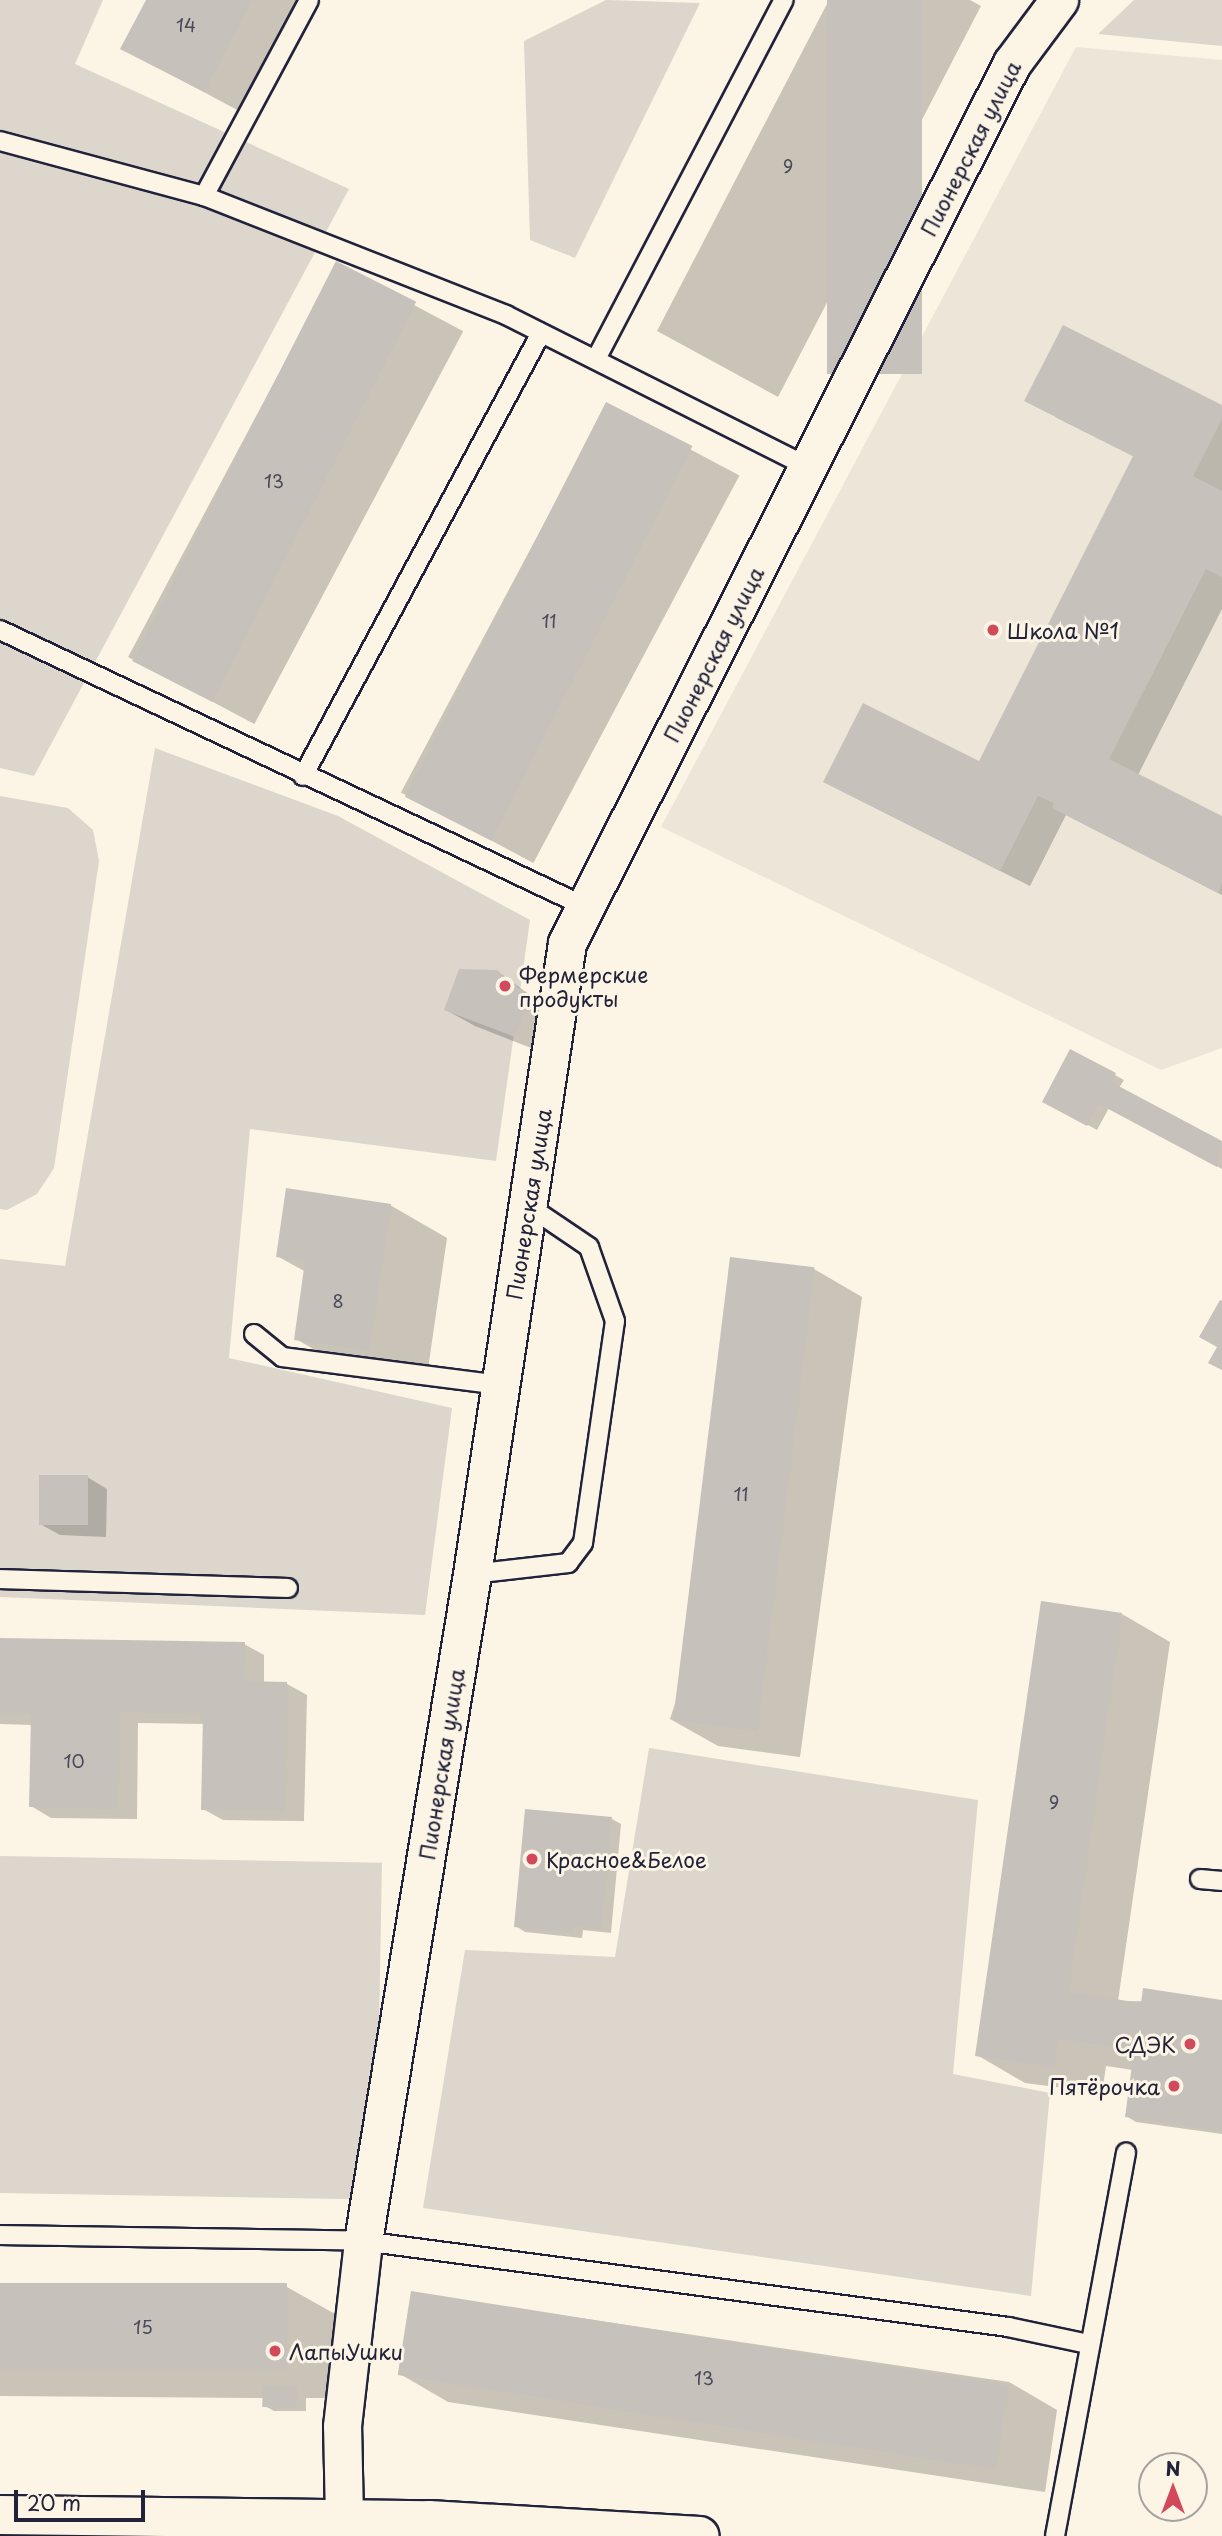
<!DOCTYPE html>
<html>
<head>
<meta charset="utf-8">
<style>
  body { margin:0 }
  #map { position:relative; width:1222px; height:2536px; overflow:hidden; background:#fcf5e5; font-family:"Playpen Sans",sans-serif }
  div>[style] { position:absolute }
  .built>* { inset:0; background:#ece5d8 }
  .green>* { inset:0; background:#dcd6cc; transform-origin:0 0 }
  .shadow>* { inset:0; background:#0003; transform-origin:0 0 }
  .building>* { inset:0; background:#c6c1bb; transform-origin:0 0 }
  .roads { filter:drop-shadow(2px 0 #22223b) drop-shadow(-2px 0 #22223b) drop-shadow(0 2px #22223b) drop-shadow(0 -2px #22223b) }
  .lane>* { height:18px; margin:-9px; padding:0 9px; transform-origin:9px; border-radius:9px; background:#fcf5e5 }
  .street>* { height:37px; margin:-18.5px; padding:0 18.5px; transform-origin:18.5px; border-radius:18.5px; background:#fcf5e5 }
  .secondary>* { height:38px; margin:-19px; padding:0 19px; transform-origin:19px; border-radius:19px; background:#fcf5e5 }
  .dots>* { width:19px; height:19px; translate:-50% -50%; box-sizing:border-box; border:4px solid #fcf5e5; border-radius:50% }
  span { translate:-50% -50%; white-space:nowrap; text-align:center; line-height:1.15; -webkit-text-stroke:6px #fcf5e5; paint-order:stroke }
  .number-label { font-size:18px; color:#4b4a5b }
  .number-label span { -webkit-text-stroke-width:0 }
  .street-label { font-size:21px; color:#22223b }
  .poi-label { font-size:21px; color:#22223b }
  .left { translate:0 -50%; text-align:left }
  .right { translate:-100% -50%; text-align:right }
  .north { position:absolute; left:1138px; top:2452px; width:70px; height:70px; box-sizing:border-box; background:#fcf5e5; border:2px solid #a5a1a1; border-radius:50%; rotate:0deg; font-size:19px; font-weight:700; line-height:28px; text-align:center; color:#22223b }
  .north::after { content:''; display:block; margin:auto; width:24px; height:32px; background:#d1495b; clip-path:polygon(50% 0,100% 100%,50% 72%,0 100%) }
  .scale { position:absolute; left:14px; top:2490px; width:131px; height:32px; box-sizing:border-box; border:4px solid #22223b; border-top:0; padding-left:9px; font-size:21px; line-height:24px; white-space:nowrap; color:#22223b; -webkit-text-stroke:5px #fcf5e5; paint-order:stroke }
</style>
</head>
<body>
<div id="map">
  <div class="built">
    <div style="clip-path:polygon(1076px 47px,1222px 60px,1222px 1048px,1161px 1070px,661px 827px)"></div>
  </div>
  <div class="green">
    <div style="clip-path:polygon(0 0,103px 0,75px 64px,349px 189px,34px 776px,0 768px)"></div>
    <div style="clip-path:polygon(606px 0,700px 3px,575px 258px,530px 240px,524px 41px)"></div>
    <div style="clip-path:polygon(1134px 0,1222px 0,1222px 46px,1098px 34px)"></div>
    <div style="clip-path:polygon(155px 748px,338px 816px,530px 920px,496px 1161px,250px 1129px,229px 1358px,452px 1408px,425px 1615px,0 1597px,0 1259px,65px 1266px)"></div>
    <div style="clip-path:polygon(0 796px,68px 808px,93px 830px,99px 861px,54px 1168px,37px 1194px,7px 1210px,0 1209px)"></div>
    <div style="clip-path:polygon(649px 1748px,978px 1800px,953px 2074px,1050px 2093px,1031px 2296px,423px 2208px,465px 1950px,615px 1957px)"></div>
    <div style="left:0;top:1856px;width:382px;height:337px;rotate:1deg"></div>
  </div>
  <div class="shadow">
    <div style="clip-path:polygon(148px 0,314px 0,252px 118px,122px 48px)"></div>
    <div style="clip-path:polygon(829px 0,970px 0,981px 6px,778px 397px,657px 331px)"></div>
    <div style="left:337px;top:264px;width:143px;height:445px;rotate:28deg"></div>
    <div style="left:607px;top:405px;width:150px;height:439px;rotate:28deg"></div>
    <div style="clip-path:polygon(1222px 407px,1222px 609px,1138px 775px,1222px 818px,1222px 895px,1066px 815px,1030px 886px,854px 797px,980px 764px,1135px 457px,1055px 417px)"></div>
    <div style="clip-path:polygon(497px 971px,558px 1015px,544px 1053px,475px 1026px,446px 1010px)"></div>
    <div style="clip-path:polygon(1071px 1051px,1124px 1080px,1119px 1088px,1222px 1143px,1222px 1169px,1109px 1108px,1097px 1130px,1044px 1101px)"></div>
    <div style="clip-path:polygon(390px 1205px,447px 1238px,426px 1383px,353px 1372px,296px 1339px,306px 1272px,277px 1256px)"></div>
    <div style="clip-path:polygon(814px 1269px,862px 1297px,800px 1757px,718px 1746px,670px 1719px)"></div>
    <div style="clip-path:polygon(87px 1477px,107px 1489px,106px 1537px,60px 1535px,40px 1524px)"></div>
    <div style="clip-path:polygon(1122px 1614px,1170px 1642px,1118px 2001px,1222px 2002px,1222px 2134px,1136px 2122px,1126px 2116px,1133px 2070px,1106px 2066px,1102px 2093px,1025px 2083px,977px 2055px)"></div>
    <div style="clip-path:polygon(0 1639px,244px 1644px,264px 1655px,264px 1683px,287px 1684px,307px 1695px,304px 1821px,223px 1820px,203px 1809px,205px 1724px,138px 1723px,137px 1819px,51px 1818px,31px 1806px,33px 1725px,0 1724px)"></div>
    <div style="clip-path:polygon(612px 1819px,621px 1824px,611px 1933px,583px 1930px,582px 1938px,525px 1932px,516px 1926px)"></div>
    <div style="clip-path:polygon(0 2285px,287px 2287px,335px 2314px,334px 2398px,306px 2398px,306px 2411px,274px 2411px,265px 2406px,265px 2398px,0 2396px)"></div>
    <div style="clip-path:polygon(412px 2293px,1009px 2382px,1057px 2410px,1045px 2492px,448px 2402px,400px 2374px)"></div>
  </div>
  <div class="building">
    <div style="clip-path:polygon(146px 0,252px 0,204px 92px,120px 49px)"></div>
    <div style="left:827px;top:0;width:95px;height:374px"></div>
    <div style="left:336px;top:261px;width:90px;height:449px;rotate:27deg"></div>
    <div style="clip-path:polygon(1063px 325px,1222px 405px,1222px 419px,1193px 476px,1222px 491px,1222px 577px,1206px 569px,1109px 759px,1222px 816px,1222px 884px,1218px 893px,1052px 808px,1054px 803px,1038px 796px,1000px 871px,823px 782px,863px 703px,979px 761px,1133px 456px,1024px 401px)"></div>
    <div style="left:606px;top:402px;width:97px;height:443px;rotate:27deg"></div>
    <div style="clip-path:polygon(459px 969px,497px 970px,530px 997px,515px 1037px,444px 1010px)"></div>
    <div style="clip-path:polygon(1070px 1049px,1116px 1073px,1111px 1082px,1222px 1141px,1217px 1167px,1099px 1104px,1087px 1126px,1042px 1102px)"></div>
    <div style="clip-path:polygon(286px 1188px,391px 1204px,369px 1351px,294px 1340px,305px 1261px,276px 1257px)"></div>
    <div style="left:730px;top:1257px;width:85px;height:467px;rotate:7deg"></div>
    <div style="clip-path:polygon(1220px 1300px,1222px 1301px,1222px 1370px,1208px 1363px,1217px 1347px,1199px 1337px)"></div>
    <div style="left:39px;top:1475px;width:49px;height:50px"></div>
    <div style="clip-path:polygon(1041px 1601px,1122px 1613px,1068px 1992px,1141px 2003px,1143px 1988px,1222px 2000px,1222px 2131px,1125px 2117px,1134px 2050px,1058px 2039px,1054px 2067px,975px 2056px)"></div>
    <div style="clip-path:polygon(0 1638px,245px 1642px,244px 1681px,287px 1682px,285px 1811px,201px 1810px,203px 1714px,119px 1712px,117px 1809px,29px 1807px,31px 1714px,0 1714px)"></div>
    <div style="clip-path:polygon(525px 1809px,612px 1817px,601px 1929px,573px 1926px,573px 1933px,514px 1927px)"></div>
    <div style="left:0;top:2283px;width:287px;height:87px"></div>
    <div style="left:411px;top:2291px;width:605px;height:85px;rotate:9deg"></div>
    <div style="left:263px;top:2385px;width:34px;height:22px;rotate:2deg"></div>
  </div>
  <div class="roads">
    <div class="lane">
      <div style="left:0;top:141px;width:211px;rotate:15.1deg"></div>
      <div style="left:204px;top:196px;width:325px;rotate:21.5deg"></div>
      <div style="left:506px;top:315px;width:338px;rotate:26.7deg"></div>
      <div style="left:204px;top:196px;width:222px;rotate:-61.8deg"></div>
      <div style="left:596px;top:359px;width:405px;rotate:-62.4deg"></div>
      <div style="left:0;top:630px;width:648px;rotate:25.3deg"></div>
      <div style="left:303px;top:776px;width:503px;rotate:-61.75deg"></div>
      <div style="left:254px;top:1334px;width:36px;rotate:39deg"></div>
      <div style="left:282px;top:1357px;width:220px;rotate:7.3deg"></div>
      <div style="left:472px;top:1574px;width:97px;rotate:-6.5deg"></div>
      <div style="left:568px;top:1563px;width:25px;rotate:-53deg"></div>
      <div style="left:583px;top:1543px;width:224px;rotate:-81.8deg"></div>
      <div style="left:615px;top:1321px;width:78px;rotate:-109.4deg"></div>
      <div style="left:589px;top:1247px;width:75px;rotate:-145.9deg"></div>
      <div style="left:0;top:1579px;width:288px;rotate:1.8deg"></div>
      <div style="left:1200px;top:1879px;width:22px;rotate:5deg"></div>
      <div style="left:0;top:2235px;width:363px;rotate:0.9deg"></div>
      <div style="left:363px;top:2241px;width:651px;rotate:7.59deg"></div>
      <div style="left:1008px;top:2327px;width:82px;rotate:12deg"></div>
      <div style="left:1055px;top:2536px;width:390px;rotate:-79.5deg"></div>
    </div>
    <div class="street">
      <div style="left:344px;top:2518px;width:92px;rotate:-91.2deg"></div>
      <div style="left:342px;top:2426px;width:186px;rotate:-83.5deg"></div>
      <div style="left:363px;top:2241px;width:676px;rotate:-80.72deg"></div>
      <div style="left:472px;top:1574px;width:638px;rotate:-81.44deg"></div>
      <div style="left:567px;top:943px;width:986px;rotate:-63.18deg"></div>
      <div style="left:1012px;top:63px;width:79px;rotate:-53.3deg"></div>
    </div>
    <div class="secondary">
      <div style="left:0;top:2515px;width:429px;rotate:0.7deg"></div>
      <div style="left:429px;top:2520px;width:271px;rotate:3.4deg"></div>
    </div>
  </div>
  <div class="dots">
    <div style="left:993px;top:630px;background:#d1495b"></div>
    <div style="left:505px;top:986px;background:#d1495b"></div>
    <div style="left:532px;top:1859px;background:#d1495b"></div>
    <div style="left:1190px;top:2044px;background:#d1495b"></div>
    <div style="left:1174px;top:2086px;background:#d1495b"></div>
    <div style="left:275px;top:2351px;background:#d1495b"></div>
  </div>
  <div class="number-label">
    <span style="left:186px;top:25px">14</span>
    <span style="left:788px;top:166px">9</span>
    <span style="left:274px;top:481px">13</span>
    <span style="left:549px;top:621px">11</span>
    <span style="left:338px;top:1301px">8</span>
    <span style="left:741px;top:1494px">11</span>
    <span style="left:74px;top:1761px">10</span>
    <span style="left:1054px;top:1802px">9</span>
    <span style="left:143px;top:2327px">15</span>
    <span style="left:704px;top:2378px">13</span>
  </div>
  <div class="street-label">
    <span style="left:970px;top:148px;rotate:-63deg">Пионерская улица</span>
    <span style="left:713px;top:654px;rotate:-63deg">Пионерская улица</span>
    <span style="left:528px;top:1204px;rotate:-81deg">Пионерская улица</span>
    <span style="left:441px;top:1764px;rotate:-81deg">Пионерская улица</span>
  </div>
  <div class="poi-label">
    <span class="left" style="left:1007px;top:630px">Школа №1</span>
    <span class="left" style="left:519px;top:986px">Фермерские<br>продукты</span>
    <span class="left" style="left:546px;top:1859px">Красное&amp;Белое</span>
    <span class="right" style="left:1176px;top:2044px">СДЭК</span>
    <span class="right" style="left:1160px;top:2086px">Пятёрочка</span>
    <span class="left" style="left:289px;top:2351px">ЛапыУшки</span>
  </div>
  <div class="north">N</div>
  <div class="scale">20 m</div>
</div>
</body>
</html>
